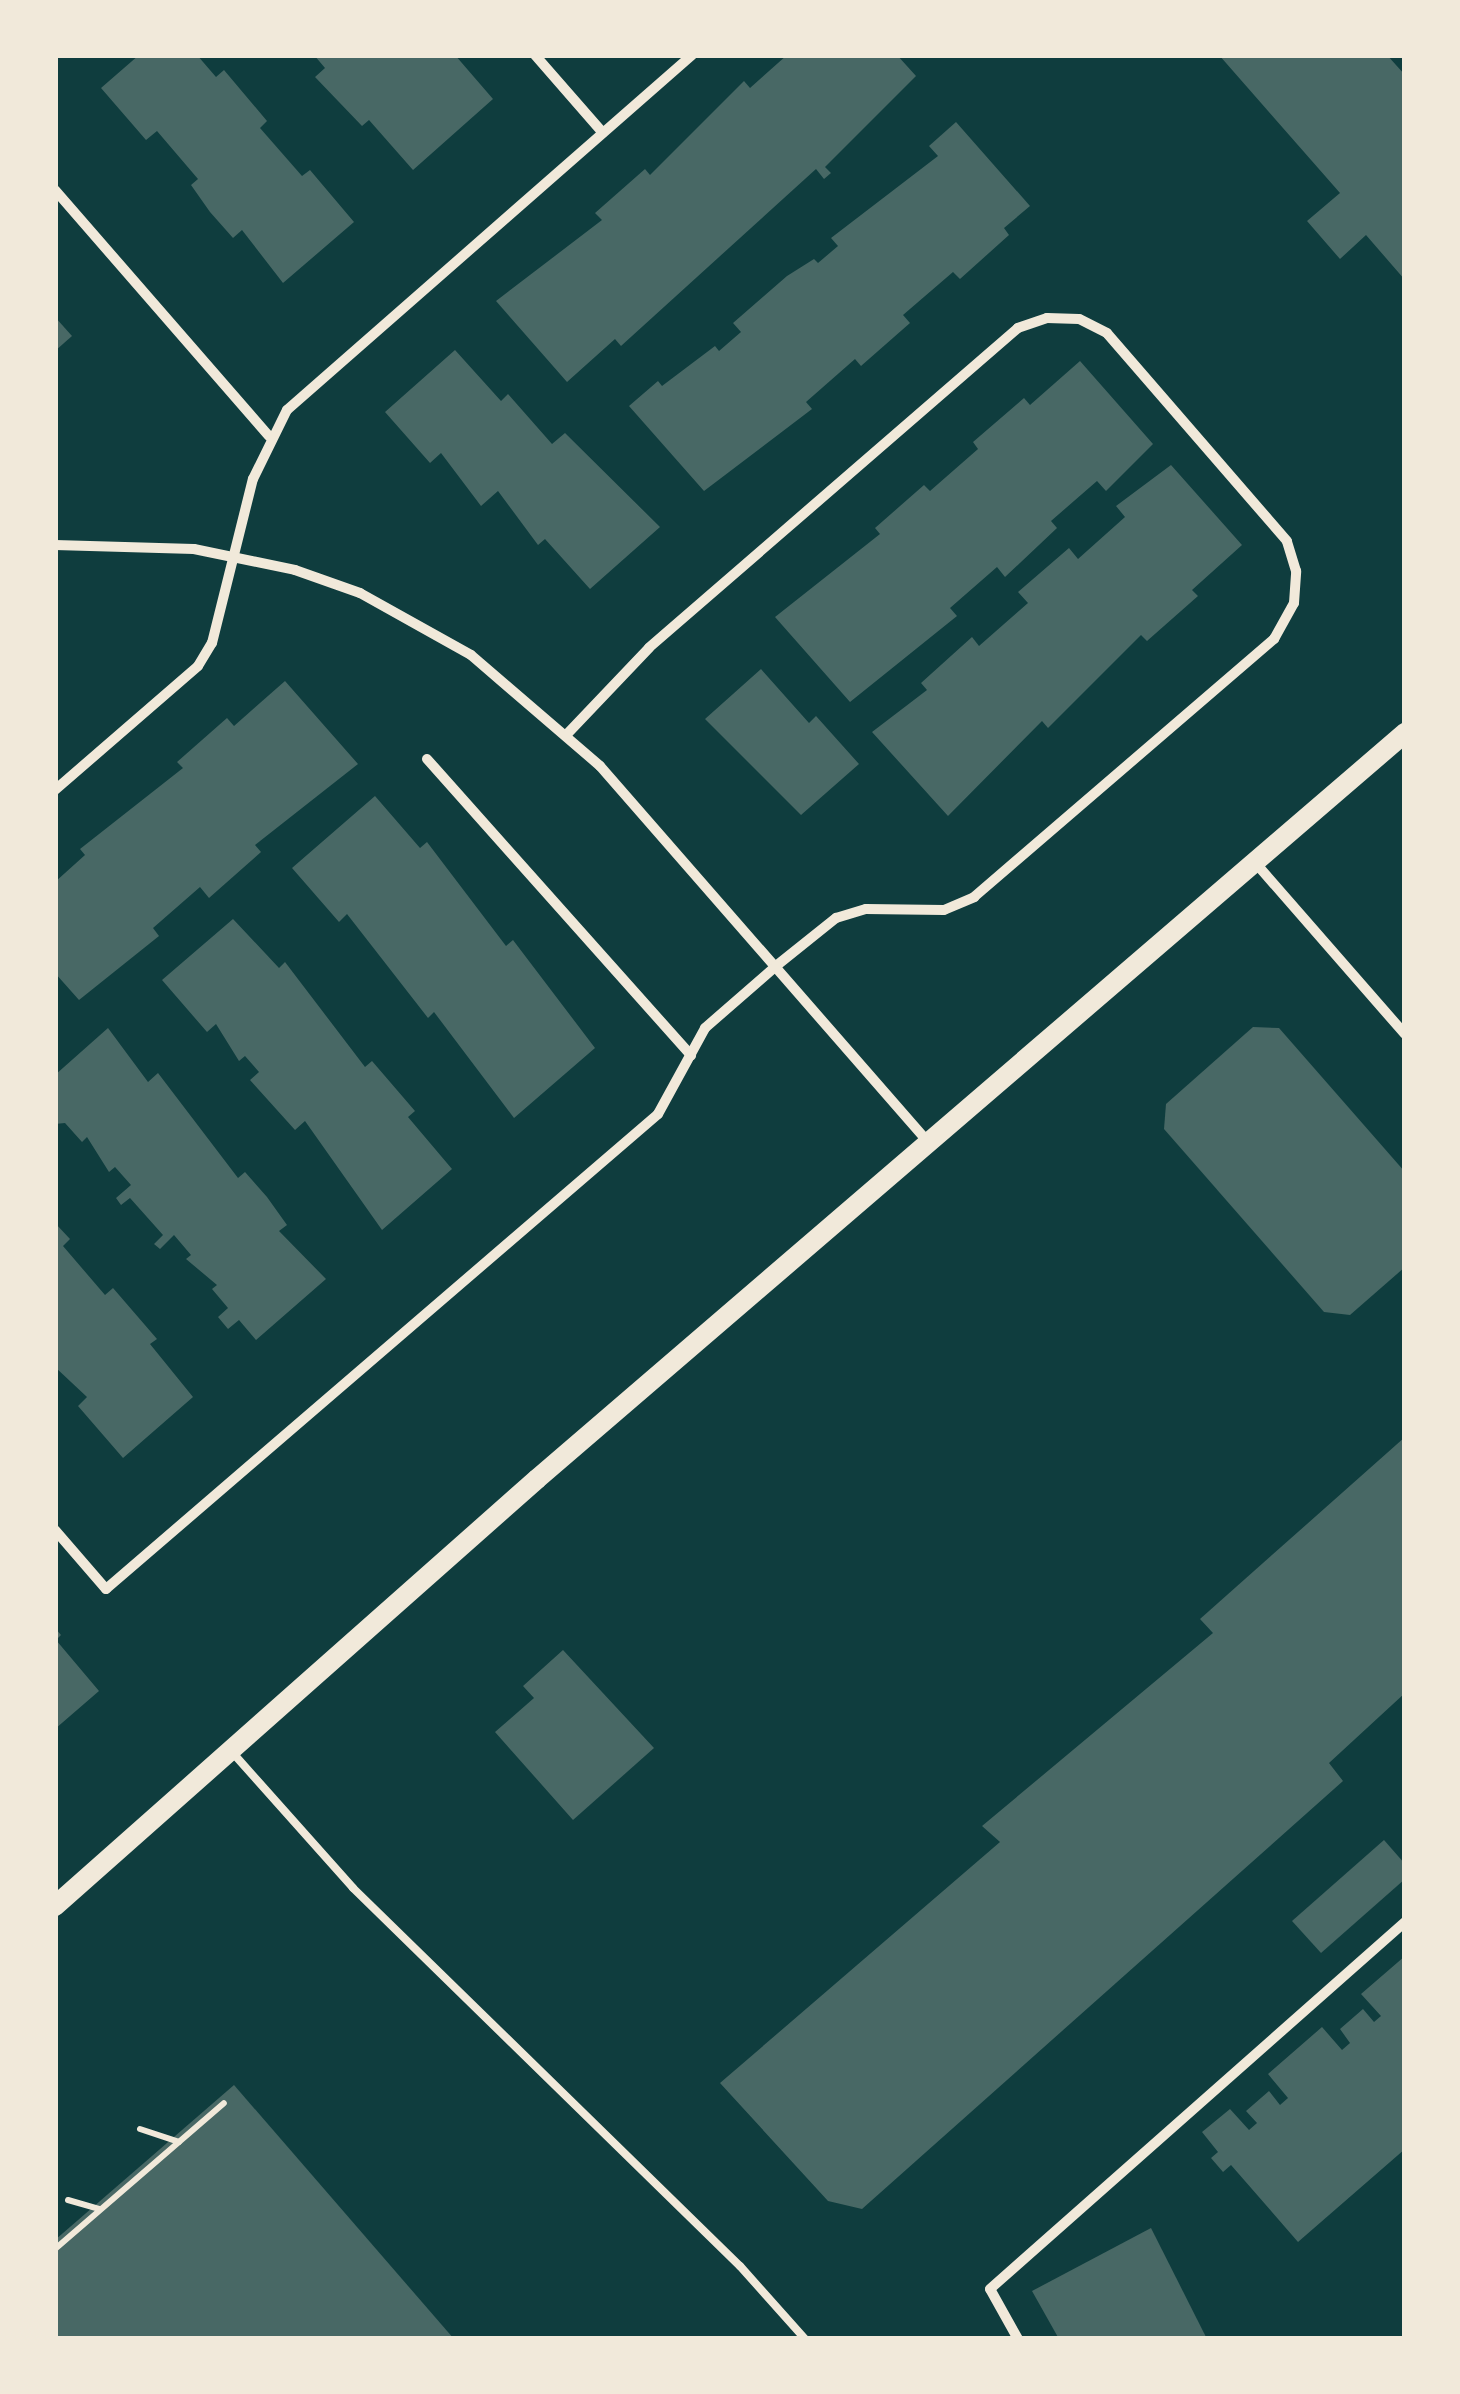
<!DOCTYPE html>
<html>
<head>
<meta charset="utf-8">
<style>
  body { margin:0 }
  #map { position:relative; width:1460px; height:2394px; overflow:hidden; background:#0f3d3e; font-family:Rubik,sans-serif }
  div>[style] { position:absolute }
  .building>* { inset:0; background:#486865 }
  .path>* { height:6px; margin:-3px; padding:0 3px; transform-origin:3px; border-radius:3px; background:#f1e9da }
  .service>* { height:8px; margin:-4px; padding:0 4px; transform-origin:4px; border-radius:4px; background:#f1e9da }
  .minor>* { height:10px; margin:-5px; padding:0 5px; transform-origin:5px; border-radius:5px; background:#f1e9da }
  .secondary>* { height:20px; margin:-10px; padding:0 10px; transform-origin:10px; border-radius:10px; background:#f1e9da }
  span { translate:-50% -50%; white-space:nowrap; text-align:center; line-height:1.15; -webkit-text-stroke:10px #f1e9da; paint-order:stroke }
  .frame { position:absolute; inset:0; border:58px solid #f1e9da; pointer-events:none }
</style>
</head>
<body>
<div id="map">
  <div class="building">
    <div style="clip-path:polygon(139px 55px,197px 55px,216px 77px,224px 70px,267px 121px,260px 128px,302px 176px,310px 170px,354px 222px,283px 283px,242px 230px,233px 238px,210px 212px,191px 185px,198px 179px,157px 131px,146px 140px,101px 88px)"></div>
    <div style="clip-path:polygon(314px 55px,455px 55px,493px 99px,413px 170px,369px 120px,362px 126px,315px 77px,325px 68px)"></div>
    <div style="clip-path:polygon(787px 55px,897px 55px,916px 76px,825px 167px,831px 173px,824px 179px,816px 169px,621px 346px,615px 339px,567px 382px,496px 301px,602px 220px,595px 213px,645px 169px,650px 175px,744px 81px,750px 88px)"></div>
    <div style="clip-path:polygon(1219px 55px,1387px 55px,1405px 75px,1405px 280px,1366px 235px,1340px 259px,1307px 221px,1340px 193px)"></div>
    <div style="clip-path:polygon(956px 122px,1030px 206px,1004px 228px,1009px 235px,960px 279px,953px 272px,903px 315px,910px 323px,861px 366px,855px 359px,806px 402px,812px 409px,704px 491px,629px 406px,658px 381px,662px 386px,715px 346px,719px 351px,741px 332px,733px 323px,787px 276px,814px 259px,818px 263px,838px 246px,831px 238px,938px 156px,929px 146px)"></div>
    <div style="clip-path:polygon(55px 317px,72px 336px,55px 351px)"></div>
    <div style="clip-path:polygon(455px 350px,501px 401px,508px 394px,552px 444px,565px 433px,660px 527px,590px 589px,545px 539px,538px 545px,498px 491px,481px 506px,441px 453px,430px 463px,385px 412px)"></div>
    <div style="clip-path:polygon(1080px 361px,1153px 444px,1106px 491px,1097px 481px,1051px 521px,1057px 528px,1005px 577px,997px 567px,950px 608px,957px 616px,850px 702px,775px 617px,880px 534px,875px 528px,924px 485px,930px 491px,978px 449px,973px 442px,1024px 398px,1030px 405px)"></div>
    <div style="clip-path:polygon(1171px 465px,1242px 545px,1192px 590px,1198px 596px,1147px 641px,1141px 635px,1048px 728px,1042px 721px,948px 816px,872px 732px,927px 690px,921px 683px,972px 637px,979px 646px,1028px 603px,1018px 592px,1069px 548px,1078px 559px,1125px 517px,1116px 506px)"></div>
    <div style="clip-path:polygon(761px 669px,809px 723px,816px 716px,859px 764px,801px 815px,705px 719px)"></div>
    <div style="clip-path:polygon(285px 681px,358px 764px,255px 845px,261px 852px,209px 898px,200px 887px,153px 928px,159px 936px,79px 1000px,55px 973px,55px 882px,85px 855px,80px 849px,183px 768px,177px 762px,227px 718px,234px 726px)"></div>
    <div style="clip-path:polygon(375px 796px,420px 848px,427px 842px,506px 946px,513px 940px,595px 1048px,514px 1118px,434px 1012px,428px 1018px,347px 914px,339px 922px,292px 868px)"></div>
    <div style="clip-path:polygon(233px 919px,279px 968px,285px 962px,365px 1067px,372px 1061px,415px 1111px,408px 1117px,452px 1169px,382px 1230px,305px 1121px,295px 1130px,250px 1080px,259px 1072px,245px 1056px,239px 1061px,216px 1024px,207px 1032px,162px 980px)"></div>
    <div style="clip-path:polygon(1253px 1027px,1279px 1028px,1405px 1172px,1405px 1267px,1350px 1315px,1324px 1312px,1164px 1129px,1166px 1104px)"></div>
    <div style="clip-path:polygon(108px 1028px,148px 1082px,158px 1073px,238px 1178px,245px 1172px,267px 1197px,287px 1225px,279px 1231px,326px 1279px,256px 1340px,239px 1320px,228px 1329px,218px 1317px,228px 1308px,212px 1289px,217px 1285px,186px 1259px,191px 1255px,174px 1235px,160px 1249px,154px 1244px,163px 1235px,130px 1198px,121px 1205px,116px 1198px,131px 1185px,115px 1167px,109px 1172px,87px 1137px,82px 1142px,65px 1123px,55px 1124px,55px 1075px)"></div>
    <div style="clip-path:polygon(55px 1223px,70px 1239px,63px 1246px,105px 1295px,113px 1288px,157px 1339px,150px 1344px,193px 1397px,123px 1458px,78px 1406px,87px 1397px,55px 1367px)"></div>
    <div style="clip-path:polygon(1405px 1437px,1405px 1693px,1329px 1763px,1343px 1781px,862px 2209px,828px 2201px,720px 2083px,1000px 1842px,982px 1826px,1213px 1633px,1200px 1619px)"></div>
    <div style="clip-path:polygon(55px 1628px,61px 1635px,56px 1640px,99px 1691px,55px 1729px)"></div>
    <div style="clip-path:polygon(563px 1650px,654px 1748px,573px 1820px,495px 1732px,534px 1698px,523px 1686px)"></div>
    <div style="clip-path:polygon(1384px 1840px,1405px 1864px,1405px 1879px,1321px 1953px,1292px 1921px)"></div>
    <div style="clip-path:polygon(1405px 1956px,1405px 2149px,1298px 2242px,1231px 2165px,1223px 2172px,1211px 2158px,1218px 2152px,1202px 2132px,1230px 2109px,1249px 2130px,1257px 2123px,1246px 2111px,1269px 2091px,1280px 2105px,1288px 2098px,1268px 2074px,1322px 2027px,1342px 2050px,1350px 2043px,1340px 2029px,1363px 2009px,1374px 2022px,1381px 2016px,1361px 1994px)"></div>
    <div style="clip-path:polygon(234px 2085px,454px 2339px,55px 2339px,55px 2240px)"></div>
    <div style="clip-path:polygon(1151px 2228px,1207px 2339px,1059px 2339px,1032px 2291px)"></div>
  </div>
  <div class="path">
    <div style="left:140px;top:2129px;width:41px;rotate:18.4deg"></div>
    <div style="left:68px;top:2200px;width:33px;rotate:16deg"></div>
    <div style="left:55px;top:2249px;width:223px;rotate:-40.8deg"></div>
  </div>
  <div class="service">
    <div style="left:232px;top:1752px;width:182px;rotate:48.3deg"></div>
    <div style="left:353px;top:1888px;width:541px;rotate:44.33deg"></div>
    <div style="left:740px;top:2266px;width:98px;rotate:48.3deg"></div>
  </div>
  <div class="minor">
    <div style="left:535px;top:55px;width:103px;rotate:48.9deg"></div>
    <div style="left:55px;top:190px;width:326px;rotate:49deg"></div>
    <div style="left:55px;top:545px;width:139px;rotate:1.6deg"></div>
    <div style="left:194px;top:549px;width:103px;rotate:11.7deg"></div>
    <div style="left:295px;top:570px;width:69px;rotate:19.5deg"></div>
    <div style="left:360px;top:593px;width:127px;rotate:29.2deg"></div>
    <div style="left:471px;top:655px;width:170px;rotate:40.7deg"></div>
    <div style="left:600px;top:766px;width:499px;rotate:48.9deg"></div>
    <div style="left:427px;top:759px;width:397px;rotate:48.3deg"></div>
    <div style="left:55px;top:790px;width:189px;rotate:-40.9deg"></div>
    <div style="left:198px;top:666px;width:27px;rotate:-59deg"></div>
    <div style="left:212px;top:643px;width:169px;rotate:-76deg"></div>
    <div style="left:253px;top:479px;width:77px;rotate:-63.8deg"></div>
    <div style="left:287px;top:410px;width:539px;rotate:-41.24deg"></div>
    <div style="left:1253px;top:860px;width:231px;rotate:48.9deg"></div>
    <div style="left:55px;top:1530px;width:78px;rotate:49.2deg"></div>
    <div style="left:106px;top:1589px;width:728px;rotate:-40.71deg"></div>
    <div style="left:658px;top:1114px;width:98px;rotate:-61.3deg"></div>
    <div style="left:705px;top:1028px;width:94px;rotate:-41.1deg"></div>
    <div style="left:776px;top:966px;width:77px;rotate:-38.7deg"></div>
    <div style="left:836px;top:918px;width:31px;rotate:-17deg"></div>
    <div style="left:866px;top:909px;width:78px;rotate:0.7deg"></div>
    <div style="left:944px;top:910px;width:33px;rotate:-23deg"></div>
    <div style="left:974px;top:897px;width:396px;rotate:-40.7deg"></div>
    <div style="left:1274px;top:639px;width:41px;rotate:-60.9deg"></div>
    <div style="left:1294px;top:603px;width:32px;rotate:-86deg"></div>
    <div style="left:1296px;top:571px;width:31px;rotate:-107deg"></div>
    <div style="left:1287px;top:541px;width:275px;rotate:-130.9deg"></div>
    <div style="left:1107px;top:333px;width:31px;rotate:-153deg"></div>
    <div style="left:1079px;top:319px;width:32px;rotate:-178deg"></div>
    <div style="left:1047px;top:318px;width:31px;rotate:161deg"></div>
    <div style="left:1018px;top:328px;width:488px;rotate:139.1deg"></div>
    <div style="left:649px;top:648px;width:117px;rotate:133.6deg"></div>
    <div style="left:1018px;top:2339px;width:57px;rotate:-119.2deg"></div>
    <div style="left:990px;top:2289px;width:554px;rotate:-41.49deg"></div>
  </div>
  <div class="secondary">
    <div style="left:55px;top:1906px;width:644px;rotate:-41.54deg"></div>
    <div style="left:537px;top:1479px;width:1145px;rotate:-40.68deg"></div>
  </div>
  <div class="frame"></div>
</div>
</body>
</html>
